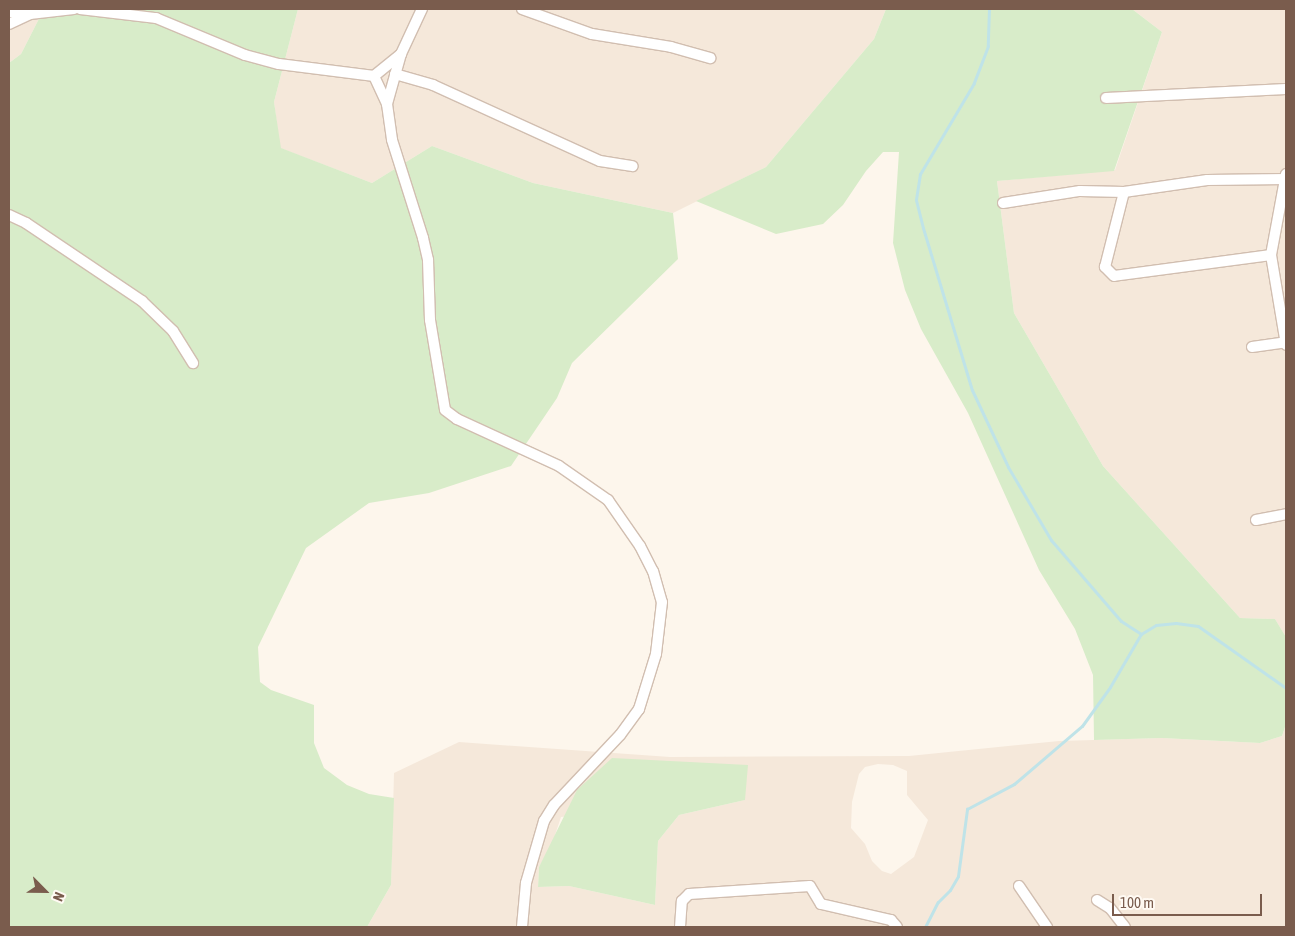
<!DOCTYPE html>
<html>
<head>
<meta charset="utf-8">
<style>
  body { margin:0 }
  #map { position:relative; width:1295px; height:936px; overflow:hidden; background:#fdf6ec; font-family:"Asap Condensed",sans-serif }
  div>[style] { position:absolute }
  .residential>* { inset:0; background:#f5e8da }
  .green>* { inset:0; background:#d8ecc9 }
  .stream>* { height:3px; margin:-1.5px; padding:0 1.5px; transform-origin:1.5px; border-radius:1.5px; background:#bfe3e8 }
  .roads { filter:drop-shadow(1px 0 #d1beb0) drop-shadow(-1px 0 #d1beb0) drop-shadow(0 1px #d1beb0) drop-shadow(0 -1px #d1beb0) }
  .street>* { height:10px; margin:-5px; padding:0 5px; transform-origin:5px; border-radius:5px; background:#fff }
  span { translate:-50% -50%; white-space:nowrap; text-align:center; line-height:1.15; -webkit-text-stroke:4.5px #fffaf3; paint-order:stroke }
  .frame { position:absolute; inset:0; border:10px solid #7a5c4d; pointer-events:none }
  .north { position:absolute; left:20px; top:866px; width:50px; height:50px; -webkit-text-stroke:4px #fffaf3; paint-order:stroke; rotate:113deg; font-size:14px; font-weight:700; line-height:20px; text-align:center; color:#7a5c4d }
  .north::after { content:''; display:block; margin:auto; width:18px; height:22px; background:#7a5c4d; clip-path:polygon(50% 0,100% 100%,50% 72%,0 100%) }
  .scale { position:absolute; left:1112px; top:894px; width:150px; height:22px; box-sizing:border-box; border:2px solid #7a5c4d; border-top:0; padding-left:6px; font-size:15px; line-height:18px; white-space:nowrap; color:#7a5c4d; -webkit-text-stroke:4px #fffaf3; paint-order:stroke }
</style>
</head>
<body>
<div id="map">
  <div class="residential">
    <div style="clip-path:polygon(9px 9px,44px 9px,21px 54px,9px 63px)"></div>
    <div style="clip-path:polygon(298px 9px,886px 9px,874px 39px,766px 167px,673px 213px,533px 183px,432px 146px,372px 183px,280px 148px,274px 102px)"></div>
    <div style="clip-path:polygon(1132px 9px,1286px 9px,1286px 637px,1275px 619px,1240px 618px,1103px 466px,1014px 313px,997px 181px,1115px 170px,1162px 32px)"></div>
    <div style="clip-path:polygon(evenodd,1286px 724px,1286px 927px,367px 927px,391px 885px,394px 773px,459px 742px,670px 757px,909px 756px,1059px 741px,1162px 738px,1260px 743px,1282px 736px,1286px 724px,878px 764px,893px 765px,907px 771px,907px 795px,928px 820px,914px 857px,891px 874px,882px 871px,872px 861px,865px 844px,851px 828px,852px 802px,859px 774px,865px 767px,878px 764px,1286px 724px,745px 800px,679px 815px,658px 841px,655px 905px,569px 886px,538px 887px,539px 867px,552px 844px,561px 817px,745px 800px)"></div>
  </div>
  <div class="green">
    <div style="clip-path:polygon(44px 9px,298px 9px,274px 102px,281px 148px,372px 183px,432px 146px,533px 183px,673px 213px,678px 259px,572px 363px,557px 398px,511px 466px,429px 493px,369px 503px,306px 548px,258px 647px,260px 682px,271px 690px,314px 705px,314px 743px,324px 768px,347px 785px,369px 794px,394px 798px,391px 885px,367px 927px,9px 927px,9px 63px,21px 54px)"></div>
    <div style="clip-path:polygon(886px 9px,1132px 9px,1162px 32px,1114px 171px,997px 181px,1014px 313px,1103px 466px,1240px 618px,1275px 619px,1286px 637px,1286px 724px,1282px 736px,1260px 743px,1162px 738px,1094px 740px,1093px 675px,1075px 629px,1039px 570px,968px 413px,921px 329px,905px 290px,893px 243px,899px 152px,883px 152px,866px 171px,843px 205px,823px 224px,776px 234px,696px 201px,766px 167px,874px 39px)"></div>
    <div style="clip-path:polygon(612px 758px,748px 765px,745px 800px,679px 815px,658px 841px,655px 905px,569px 886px,538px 887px,539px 867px,577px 790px)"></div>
  </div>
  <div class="stream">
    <div style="left:989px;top:9px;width:37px;rotate:92deg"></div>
    <div style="left:988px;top:46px;width:40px;rotate:111deg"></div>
    <div style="left:974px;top:83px;width:106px;rotate:120.7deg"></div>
    <div style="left:920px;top:174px;width:26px;rotate:99deg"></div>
    <div style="left:916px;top:200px;width:29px;rotate:76deg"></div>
    <div style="left:923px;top:228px;width:169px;rotate:73.2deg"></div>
    <div style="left:972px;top:390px;width:85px;rotate:64.9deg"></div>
    <div style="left:1008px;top:467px;width:85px;rotate:59.5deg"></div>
    <div style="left:1051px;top:540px;width:107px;rotate:49.2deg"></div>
    <div style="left:1121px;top:621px;width:24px;rotate:33deg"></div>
    <div style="left:925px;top:927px;width:28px;rotate:-63deg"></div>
    <div style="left:938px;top:902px;width:17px;rotate:-45deg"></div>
    <div style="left:950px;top:890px;width:16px;rotate:-60deg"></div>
    <div style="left:958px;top:876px;width:68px;rotate:-82.3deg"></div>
    <div style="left:967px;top:809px;width:53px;rotate:-28deg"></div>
    <div style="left:1014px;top:784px;width:89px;rotate:-40.5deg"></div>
    <div style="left:1082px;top:726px;width:48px;rotate:-54.3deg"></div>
    <div style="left:1110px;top:687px;width:61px;rotate:-59.7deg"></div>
    <div style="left:1141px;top:634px;width:17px;rotate:-31deg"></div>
    <div style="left:1156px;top:625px;width:20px;rotate:-6deg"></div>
    <div style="left:1176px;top:623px;width:22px;rotate:8deg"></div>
    <div style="left:1198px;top:626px;width:108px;rotate:35.2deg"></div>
  </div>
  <div class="roads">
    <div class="street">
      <div style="left:80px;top:9px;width:77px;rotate:6.8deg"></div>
      <div style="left:156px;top:18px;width:96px;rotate:22.6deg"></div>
      <div style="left:245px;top:55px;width:35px;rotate:15deg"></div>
      <div style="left:279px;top:64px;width:96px;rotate:7.2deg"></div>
      <div style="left:374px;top:76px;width:35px;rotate:-39deg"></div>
      <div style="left:401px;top:54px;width:50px;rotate:-65deg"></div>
      <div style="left:522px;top:9px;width:74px;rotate:19.7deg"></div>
      <div style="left:592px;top:34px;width:80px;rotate:9.3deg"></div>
      <div style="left:671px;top:47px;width:41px;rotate:15.8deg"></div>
      <div style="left:9px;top:12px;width:20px;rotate:6deg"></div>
      <div style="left:9px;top:24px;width:23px;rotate:-25deg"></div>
      <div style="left:30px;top:14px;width:44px;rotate:-6.5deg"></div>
      <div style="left:395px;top:74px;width:40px;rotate:16deg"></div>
      <div style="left:433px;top:85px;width:183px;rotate:24.5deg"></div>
      <div style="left:600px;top:161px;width:33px;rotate:9deg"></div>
      <div style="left:374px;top:76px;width:31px;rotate:65deg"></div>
      <div style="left:387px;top:104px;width:36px;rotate:82deg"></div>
      <div style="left:392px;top:140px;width:103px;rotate:72.4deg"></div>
      <div style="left:423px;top:238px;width:23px;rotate:77deg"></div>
      <div style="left:428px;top:260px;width:60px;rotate:88.1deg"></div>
      <div style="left:430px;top:320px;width:91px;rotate:80.5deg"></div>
      <div style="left:445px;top:410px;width:15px;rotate:37deg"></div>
      <div style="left:457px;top:419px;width:112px;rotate:24.7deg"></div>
      <div style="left:559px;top:466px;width:60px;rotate:34.8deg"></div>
      <div style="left:608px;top:500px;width:56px;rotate:55.2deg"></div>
      <div style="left:640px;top:546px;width:28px;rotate:63deg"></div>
      <div style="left:653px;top:571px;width:32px;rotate:74deg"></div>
      <div style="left:662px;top:602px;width:52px;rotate:96.6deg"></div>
      <div style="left:656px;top:654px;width:58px;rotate:107.2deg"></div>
      <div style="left:639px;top:709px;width:32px;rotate:126deg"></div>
      <div style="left:620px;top:735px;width:96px;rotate:133.3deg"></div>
      <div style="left:554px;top:805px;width:19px;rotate:122deg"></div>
      <div style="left:544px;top:821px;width:65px;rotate:106.2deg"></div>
      <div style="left:526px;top:883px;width:44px;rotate:95.2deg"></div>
      <div style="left:1106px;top:98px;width:180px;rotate:-2.9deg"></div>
      <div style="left:387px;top:104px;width:52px;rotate:-74.4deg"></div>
      <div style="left:1286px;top:174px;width:82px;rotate:100.5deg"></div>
      <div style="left:1271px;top:255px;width:91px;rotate:80.5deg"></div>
      <div style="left:1003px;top:203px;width:78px;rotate:-8.9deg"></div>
      <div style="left:1080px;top:191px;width:44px;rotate:1.3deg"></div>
      <div style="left:9px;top:215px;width:19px;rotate:25deg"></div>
      <div style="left:26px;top:223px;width:140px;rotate:33.9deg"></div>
      <div style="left:142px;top:301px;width:43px;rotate:44.1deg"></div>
      <div style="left:173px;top:331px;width:38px;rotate:58deg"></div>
      <div style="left:1271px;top:255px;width:158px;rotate:172.4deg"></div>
      <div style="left:1114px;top:276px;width:13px;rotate:-135deg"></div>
      <div style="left:1105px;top:267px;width:77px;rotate:-75.8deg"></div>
      <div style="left:1124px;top:192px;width:84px;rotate:-8.2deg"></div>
      <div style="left:1207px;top:180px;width:79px;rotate:-0.7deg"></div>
      <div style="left:1252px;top:347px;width:34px;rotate:-8deg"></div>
      <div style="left:1256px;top:520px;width:31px;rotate:-11deg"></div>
      <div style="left:1019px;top:886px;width:50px;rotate:55.7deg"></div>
      <div style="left:1097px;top:900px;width:15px;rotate:32deg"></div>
      <div style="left:1110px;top:908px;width:24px;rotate:52deg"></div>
      <div style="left:680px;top:927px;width:26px;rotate:-86deg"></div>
      <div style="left:682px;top:901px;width:10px;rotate:-45deg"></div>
      <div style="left:689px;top:894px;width:121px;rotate:-3.8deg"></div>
      <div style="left:810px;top:886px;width:21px;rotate:59deg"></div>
      <div style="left:821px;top:904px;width:72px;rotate:12.9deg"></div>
      <div style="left:891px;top:920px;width:9px;rotate:49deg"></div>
    </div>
  </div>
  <div class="frame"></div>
  <div class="north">N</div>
  <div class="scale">100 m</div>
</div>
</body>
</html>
